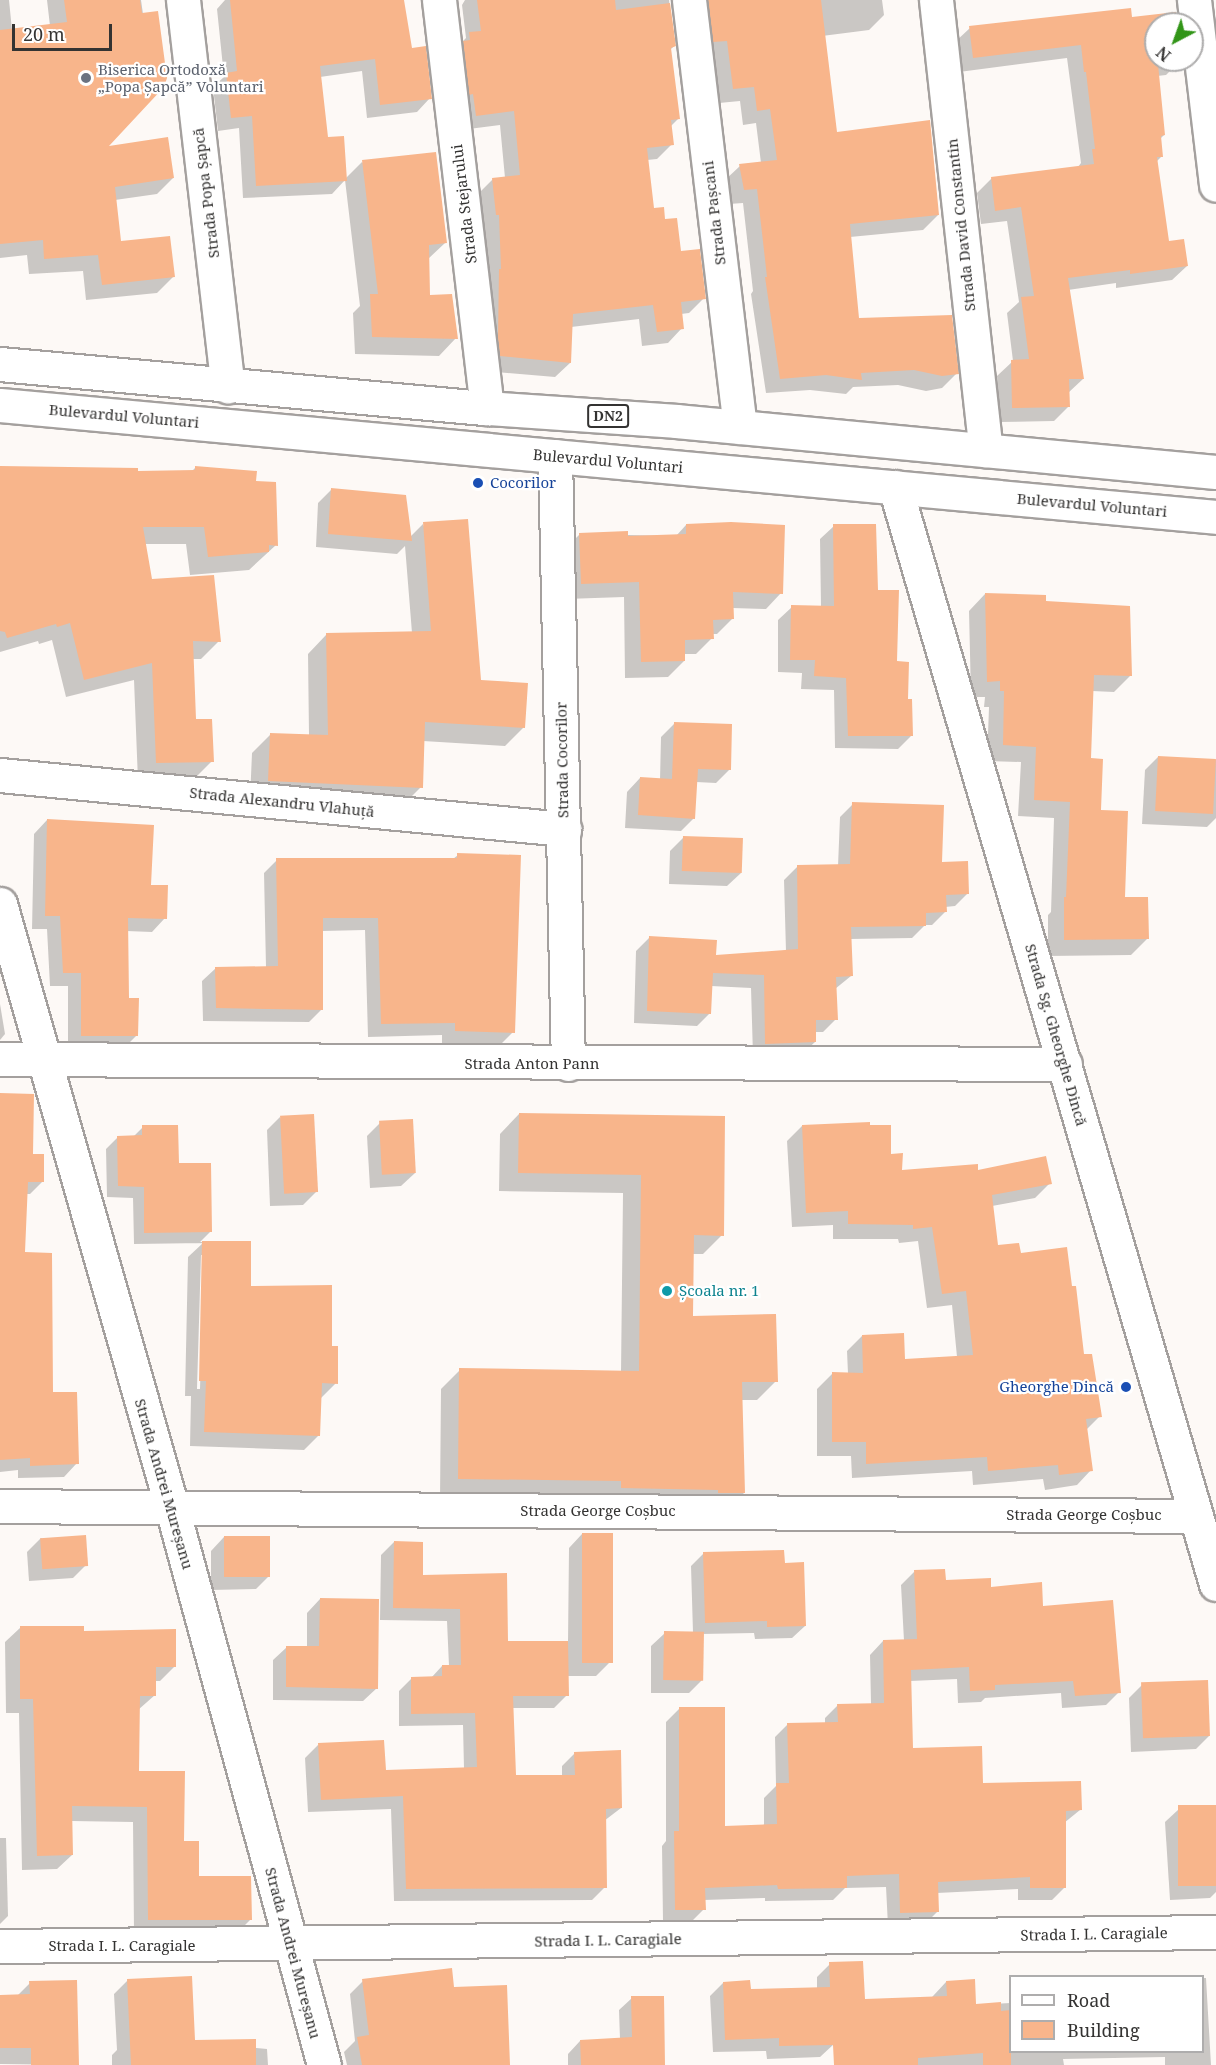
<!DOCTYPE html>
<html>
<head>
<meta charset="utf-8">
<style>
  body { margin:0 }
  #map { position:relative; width:1216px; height:2065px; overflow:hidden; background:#fdf9f6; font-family:"Noto Serif",serif }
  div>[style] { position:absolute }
  .shadow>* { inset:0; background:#0003 }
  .building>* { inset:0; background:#f8b58b; transform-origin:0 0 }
  .roads { filter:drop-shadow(2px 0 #a4a09e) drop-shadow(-2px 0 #a4a09e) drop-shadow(0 2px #a4a09e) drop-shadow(0 -2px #a4a09e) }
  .minor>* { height:33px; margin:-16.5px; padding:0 16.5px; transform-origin:16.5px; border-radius:16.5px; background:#fff }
  .tertiary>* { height:33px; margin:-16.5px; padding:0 16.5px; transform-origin:16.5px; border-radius:16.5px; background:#fff }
  .trunk>* { height:33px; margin:-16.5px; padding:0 16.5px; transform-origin:16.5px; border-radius:16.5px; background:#fff }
  .dots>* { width:16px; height:16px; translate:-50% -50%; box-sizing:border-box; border:3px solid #fff; border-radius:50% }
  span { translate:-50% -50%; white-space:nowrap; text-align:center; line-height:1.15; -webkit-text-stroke:4.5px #fff; paint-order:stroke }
  .shield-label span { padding:2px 4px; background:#fff; border:2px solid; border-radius:4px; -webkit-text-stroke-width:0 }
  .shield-label { font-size:14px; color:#343332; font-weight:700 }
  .worship-label { font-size:15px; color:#5b616d }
  .left { translate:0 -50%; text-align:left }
  .street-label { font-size:15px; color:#343332 }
  .transit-label { font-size:15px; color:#164399 }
  .right { translate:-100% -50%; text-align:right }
  .culture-label { font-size:15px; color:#0d838f }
  .legend { position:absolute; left:1009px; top:1975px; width:195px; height:78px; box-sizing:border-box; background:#fff; border:2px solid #aeadad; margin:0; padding:8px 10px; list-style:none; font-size:18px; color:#343332 }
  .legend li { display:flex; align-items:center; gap:12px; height:30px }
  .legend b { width:30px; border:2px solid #aeadad }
  .north { position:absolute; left:1144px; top:12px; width:60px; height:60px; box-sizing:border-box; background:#fff; border:2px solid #aeadad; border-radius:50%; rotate:221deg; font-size:16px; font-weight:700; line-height:24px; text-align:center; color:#343332 }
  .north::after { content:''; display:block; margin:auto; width:21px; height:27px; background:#329518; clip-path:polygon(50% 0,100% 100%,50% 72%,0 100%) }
  .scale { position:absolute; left:12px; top:24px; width:100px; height:27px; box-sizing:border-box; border:3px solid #343332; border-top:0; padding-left:8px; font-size:18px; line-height:21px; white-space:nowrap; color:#343332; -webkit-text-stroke:4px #fff; paint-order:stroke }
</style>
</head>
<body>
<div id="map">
  <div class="shadow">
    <div style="clip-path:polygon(0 0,9px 0,12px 30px,50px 26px,47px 0,141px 0,143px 14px,105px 148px,173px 178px,157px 194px,115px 200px,120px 242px,173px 277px,157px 293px,86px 300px,83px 271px,29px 274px,27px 255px,0 258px)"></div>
    <div style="clip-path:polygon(225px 0,402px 0,411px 50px,430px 98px,417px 112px,367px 118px,362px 71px,320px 77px,326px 138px,345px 179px,362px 162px,445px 243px,428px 259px,429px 296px,456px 338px,439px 356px,355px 354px,353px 313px,360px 306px,345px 180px,332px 194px,243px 198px,239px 128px,218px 131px,213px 87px,224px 77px,217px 9px)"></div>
    <div style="clip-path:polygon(465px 0,669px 0,674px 46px,670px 50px,678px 119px,670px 127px,672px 144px,657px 159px,647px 160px,653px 210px,664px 221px,704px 298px,689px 313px,681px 314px,682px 328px,668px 343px,642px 346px,639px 319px,571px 327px,570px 363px,555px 377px,485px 371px,485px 229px,481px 229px,478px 194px,493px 179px,505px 178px,500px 125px,461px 130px,455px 49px,466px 38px,462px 5px)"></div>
    <div style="clip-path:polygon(685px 0,882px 0,884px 15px,869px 30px,822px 36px,836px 134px,938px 215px,923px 230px,850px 237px,858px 320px,957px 373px,942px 388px,926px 391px,898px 385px,853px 387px,846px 394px,810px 390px,766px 393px,751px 294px,753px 291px,743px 203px,729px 204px,725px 180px,740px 166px,761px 163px,756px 123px,743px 125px,740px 101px,719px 103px,713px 55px,699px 57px)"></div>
    <div style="clip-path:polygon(1131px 18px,1176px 24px,1156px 24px,1156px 60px,1180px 61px,1166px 75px,1157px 76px,1164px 135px,1160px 139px,1162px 156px,1156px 162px,1168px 243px,1187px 266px,1172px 280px,1116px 288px,1116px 283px,1068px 290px,1083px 379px,1068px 393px,1069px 406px,1054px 421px,999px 422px,997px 376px,1013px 361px,1007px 313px,1019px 302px,1007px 221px,981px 224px,977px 193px,992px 178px,1078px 167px,1081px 163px,1067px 58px,959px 72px,955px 42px,970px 28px)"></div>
    <div style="clip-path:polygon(0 468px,136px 472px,192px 471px,195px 468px,255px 482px,276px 545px,249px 570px,190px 575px,186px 544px,145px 544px,151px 581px,219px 641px,201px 659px,192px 659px,195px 721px,212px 761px,194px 779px,138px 781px,134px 680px,66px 697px,52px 640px,39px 644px,38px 641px,0 652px)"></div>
    <div style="clip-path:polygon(331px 490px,410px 537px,423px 524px,479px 682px,524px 727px,505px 746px,423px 741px,421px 787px,402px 806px,250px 799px,252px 753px,271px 734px,309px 736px,308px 654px,326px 635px,412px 633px,405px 546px,397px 554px,316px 547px,318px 503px)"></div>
    <div style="clip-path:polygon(686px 525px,781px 593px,766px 609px,732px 608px,733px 618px,717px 634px,712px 634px,712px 638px,696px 654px,684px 654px,684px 661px,668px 677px,625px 678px,624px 597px,566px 599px,564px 550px,580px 534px,676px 536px)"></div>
    <div style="clip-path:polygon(834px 526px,876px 591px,906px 701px,911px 736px,898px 749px,835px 748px,834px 690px,801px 689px,802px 673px,778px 672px,778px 620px,792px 607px,821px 607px,820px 539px)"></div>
    <div style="clip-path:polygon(985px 594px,1045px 603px,1131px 675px,1114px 692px,1092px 691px,1089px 760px,1099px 811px,1123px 898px,1147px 939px,1131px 955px,1048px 956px,1048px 915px,1051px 912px,1054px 818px,1018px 816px,1021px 762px,987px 761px,989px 707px,984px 707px,985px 697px,971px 697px,969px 611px)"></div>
    <div style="clip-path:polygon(674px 724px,730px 769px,716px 783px,696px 782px,694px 818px,681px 831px,625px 828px,627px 792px,640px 778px,660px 780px,661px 737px)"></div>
    <div style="clip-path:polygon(1158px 757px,1216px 760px,1216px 818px,1207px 827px,1142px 824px,1145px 770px)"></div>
    <div style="clip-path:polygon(853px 804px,940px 864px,968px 893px,955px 906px,945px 907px,945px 912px,932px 925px,925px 925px,912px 938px,850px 939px,851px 976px,835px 989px,836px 1019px,823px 1032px,814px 1032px,815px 1042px,801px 1055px,753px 1056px,751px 988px,711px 986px,710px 1013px,697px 1026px,634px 1023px,636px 951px,649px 938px,715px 956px,786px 952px,784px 880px,798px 866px,838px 866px,840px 817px)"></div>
    <div style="clip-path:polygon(47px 820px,150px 886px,165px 918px,152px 932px,126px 931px,127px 1000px,137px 1035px,123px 1049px,68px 1048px,68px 986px,50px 986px,47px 929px,32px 929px,34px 834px)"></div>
    <div style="clip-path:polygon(683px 838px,741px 873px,727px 886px,669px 884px,670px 851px)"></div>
    <div style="clip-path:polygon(458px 855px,513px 1032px,500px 1045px,442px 1043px,442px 1035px,368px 1037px,365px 930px,322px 931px,322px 1009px,309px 1022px,203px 1021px,202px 981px,216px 968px,266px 968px,264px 873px,277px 860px,453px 859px)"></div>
    <div style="clip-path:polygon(0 1004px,5px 1034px,0 1040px)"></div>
    <div style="clip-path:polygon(0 1094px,43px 1181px,30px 1194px,26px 1194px,23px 1253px,52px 1394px,77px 1463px,64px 1477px,18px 1478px,18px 1470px,0 1472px)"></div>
    <div style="clip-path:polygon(519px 1114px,724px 1117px,722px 1235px,703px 1254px,692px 1254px,692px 1317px,776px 1381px,757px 1400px,741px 1400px,744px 1493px,724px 1512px,440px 1498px,441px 1389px,460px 1370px,621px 1372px,623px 1193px,499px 1191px,500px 1134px)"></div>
    <div style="clip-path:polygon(280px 1117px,316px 1192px,303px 1205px,270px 1206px,267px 1130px)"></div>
    <div style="clip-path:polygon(380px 1123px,415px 1173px,401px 1186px,370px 1188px,367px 1136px)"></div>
    <div style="clip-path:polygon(802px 1126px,890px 1155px,901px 1171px,977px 1171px,1050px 1183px,1035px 1198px,992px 1206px,997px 1247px,1019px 1255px,1083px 1356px,1100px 1416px,1086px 1430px,1091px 1470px,1077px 1485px,1045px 1490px,1043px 1479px,973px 1485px,972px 1471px,852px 1478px,851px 1456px,817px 1456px,817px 1389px,832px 1374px,848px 1374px,847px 1351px,862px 1336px,904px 1360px,957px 1357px,952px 1305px,927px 1308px,918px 1241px,899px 1243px,898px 1239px,833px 1239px,833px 1225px,792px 1227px,787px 1141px)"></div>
    <div style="clip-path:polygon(evenodd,143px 1127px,178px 1164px,211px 1231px,200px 1242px,250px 1243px,250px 1288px,331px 1348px,336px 1383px,321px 1398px,319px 1435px,304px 1450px,190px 1446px,191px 1396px,185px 1396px,188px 1257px,203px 1243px,134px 1244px,133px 1198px,107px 1197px,106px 1149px,118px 1137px,133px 1137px,143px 1127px,201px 1255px,204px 1255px,200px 1389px,197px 1389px,201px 1255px)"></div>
    <div style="clip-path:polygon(582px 1534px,609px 1663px,596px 1676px,567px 1676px,567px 1695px,554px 1708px,512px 1708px,514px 1776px,562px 1776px,562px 1766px,575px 1753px,621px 1808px,604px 1821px,605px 1887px,592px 1900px,394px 1901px,391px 1809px,308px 1812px,305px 1758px,318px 1745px,384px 1772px,464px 1769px,463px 1725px,399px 1726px,399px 1691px,412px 1678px,431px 1678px,442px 1666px,449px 1666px,447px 1621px,380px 1620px,381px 1555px,394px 1542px,421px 1576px,506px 1642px,568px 1642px,569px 1548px)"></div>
    <div style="clip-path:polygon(224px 1537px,269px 1576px,256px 1589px,211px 1590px,211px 1551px)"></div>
    <div style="clip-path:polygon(41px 1538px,86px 1565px,73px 1578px,29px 1581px,27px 1552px)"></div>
    <div style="clip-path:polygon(704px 1553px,783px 1564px,805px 1626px,792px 1638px,755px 1639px,754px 1633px,702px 1634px,702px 1680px,689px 1693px,651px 1693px,651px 1646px,665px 1633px,693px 1633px,691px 1566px)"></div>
    <div style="clip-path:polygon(914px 1572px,945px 1581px,989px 1588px,1042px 1608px,1119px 1692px,1106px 1705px,1062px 1708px,1061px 1693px,985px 1698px,981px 1702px,958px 1703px,957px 1679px,910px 1681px,911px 1749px,982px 1784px,1080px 1810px,1064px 1823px,1065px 1887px,1052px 1900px,1018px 1900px,1018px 1889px,937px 1893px,938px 1911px,925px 1924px,888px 1926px,886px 1887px,845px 1888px,833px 1900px,765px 1901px,765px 1898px,704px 1900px,704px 1909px,691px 1922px,663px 1922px,662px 1846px,666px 1841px,666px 1722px,679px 1709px,723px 1827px,764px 1826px,764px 1798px,776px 1786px,775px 1737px,788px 1724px,825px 1724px,825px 1718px,838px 1705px,871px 1704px,870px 1655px,883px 1641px,904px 1641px,901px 1585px)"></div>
    <div style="clip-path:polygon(320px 1599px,377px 1688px,363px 1701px,273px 1700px,273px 1660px,287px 1647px,307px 1647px,307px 1613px)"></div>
    <div style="clip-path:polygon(20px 1628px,82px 1632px,175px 1666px,160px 1681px,154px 1681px,155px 1695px,138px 1710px,137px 1772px,183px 1842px,197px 1878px,251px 1919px,236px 1934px,134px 1934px,133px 1822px,71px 1821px,72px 1855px,57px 1869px,22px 1870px,19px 1713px,6px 1713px,5px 1642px)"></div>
    <div style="clip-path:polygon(1142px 1685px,1209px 1736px,1196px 1749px,1131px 1752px,1129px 1698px)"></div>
    <div style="clip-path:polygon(1216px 1807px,1216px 1892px,1210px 1898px,1170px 1900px,1165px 1822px,1179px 1809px)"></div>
    <div style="clip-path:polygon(0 1838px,6px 1838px,8px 1916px,0 1924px)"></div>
    <div style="clip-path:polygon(830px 1964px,834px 2044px,820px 2057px,767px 2059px,766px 2051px,713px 2052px,710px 1996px,723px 1983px,749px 1991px,817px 1989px,817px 1977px)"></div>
    <div style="clip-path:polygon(1202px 1978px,1206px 1978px,1211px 2065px,1165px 2065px,1165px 2057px,1063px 2059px,1064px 2065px,869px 2065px,946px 1982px,975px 2005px,1010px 2003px,1010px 2052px,1202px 2052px)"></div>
    <div style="clip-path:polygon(128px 1980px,193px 2042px,267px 2049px,268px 2065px,112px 2065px,112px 2055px,117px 2050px,114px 1994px)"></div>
    <div style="clip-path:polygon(363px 1981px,453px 1988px,509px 2065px,347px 2065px,344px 2052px,355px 2041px,350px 1994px)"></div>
    <div style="clip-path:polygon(30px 1983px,77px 2065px,0 2064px,0 1996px,17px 1996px)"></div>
    <div style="clip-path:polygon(632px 1998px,664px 2065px,568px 2065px,568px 2054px,580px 2041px,620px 2039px,619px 2010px)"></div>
  </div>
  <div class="building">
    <div style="clip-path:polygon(64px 0,140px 0,142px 13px,158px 11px,167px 78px,164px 87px,109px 146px,168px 137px,174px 178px,115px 187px,121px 241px,170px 236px,175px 277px,102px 285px,98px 255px,44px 259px,43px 240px,0 244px,0 30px,67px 22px)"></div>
    <div style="clip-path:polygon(230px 0,404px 0,412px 48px,426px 46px,432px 99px,380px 105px,375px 59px,320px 66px,328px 137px,344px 136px,347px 181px,256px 186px,252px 116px,231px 118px,226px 73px,237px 71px)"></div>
    <div style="clip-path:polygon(477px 0,615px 0,616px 10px,670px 3px,676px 46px,671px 48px,680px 119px,671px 120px,674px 145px,647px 148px,654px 208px,664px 207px,665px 219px,677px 218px,681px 251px,700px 249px,706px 299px,681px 302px,684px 329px,657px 332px,653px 305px,573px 314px,571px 363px,500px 356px,498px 338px,499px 269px,501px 269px,499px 215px,496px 215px,492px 178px,520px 175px,514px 111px,476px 116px,473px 94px,469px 95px,463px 41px,470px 40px,469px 32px,481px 31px)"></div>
    <div style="clip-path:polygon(708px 0,821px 0,837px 132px,930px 120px,939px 215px,850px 224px,859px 318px,952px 315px,959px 374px,942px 376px,914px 370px,861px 373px,862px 380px,826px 375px,780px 379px,765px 277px,767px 277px,757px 189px,744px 190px,739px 164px,777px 160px,770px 109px,757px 111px,754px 87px,733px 89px,727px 41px,713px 42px)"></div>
    <div style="clip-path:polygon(1131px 8px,1132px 17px,1176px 12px,1178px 24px,1156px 24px,1156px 60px,1182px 61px,1158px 64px,1165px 135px,1161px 136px,1163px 157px,1157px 157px,1169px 241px,1184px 239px,1188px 266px,1130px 274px,1130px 270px,1068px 278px,1084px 379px,1069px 379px,1070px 407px,1012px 408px,1011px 360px,1029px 359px,1021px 297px,1034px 296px,1021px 207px,995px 211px,991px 177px,1094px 164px,1092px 149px,1095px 149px,1086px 72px,1084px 72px,1081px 45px,973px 58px,969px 26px)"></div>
    <div style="clip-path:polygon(436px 152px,447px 243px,429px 245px,430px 295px,452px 294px,458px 339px,372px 337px,370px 294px,378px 294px,362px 160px)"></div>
    <div style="clip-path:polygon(0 466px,138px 468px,138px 471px,195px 470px,195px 466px,257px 471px,256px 481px,276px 482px,278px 546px,269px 545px,269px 552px,208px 557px,204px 527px,143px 527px,152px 579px,214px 575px,221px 642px,193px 641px,196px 719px,212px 719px,214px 762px,156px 763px,152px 663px,84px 680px,70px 623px,57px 627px,56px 624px,7px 638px,5px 632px,0 631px)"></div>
    <div style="clip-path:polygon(331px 488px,406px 495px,412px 541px,328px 534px)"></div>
    <div style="clip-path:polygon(468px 519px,481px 680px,528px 683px,525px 728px,425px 722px,423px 788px,268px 781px,270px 733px,328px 735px,326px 633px,431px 631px,423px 522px)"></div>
    <div style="clip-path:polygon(731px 522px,785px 525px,783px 594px,733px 592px,734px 619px,713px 620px,714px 639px,685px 640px,685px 661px,641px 662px,639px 582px,581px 584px,579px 533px,628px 531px,628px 536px,686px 534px,686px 524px)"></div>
    <div style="clip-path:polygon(833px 524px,876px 524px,878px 590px,899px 590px,897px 661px,909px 662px,908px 699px,912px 699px,913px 736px,848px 736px,846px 678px,814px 676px,815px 660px,790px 660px,791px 605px,834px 606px)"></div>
    <div style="clip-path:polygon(985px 593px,1046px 595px,1046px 601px,1130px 606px,1132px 676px,1094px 675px,1091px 758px,1103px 759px,1101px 810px,1128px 811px,1125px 897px,1148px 897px,1149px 939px,1064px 940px,1064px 897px,1066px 897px,1070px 802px,1034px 800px,1036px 747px,1003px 745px,1004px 691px,1000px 691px,1000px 681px,987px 682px)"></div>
    <div style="clip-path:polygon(674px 722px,732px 724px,731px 770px,698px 769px,695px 819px,638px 815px,640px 777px,672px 779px)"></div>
    <div style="left:1158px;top:756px;width:58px;height:55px;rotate:3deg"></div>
    <div style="clip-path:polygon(852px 802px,944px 805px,942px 862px,968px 861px,969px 894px,946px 895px,947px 912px,926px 913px,926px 926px,851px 927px,853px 976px,836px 977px,838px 1020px,816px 1020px,816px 1042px,765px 1044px,764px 975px,713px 973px,711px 1014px,647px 1011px,649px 936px,717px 940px,716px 955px,798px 949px,797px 865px,850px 864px)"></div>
    <div style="clip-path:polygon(47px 819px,154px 825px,151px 885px,168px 885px,167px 919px,128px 918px,129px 998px,139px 998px,138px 1036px,81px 1036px,81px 973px,63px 973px,60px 916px,45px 916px)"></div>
    <div style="left:683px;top:836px;width:60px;height:35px;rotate:2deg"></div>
    <div style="clip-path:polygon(457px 853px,521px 855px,515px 1033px,455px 1031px,455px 1023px,381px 1024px,378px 918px,323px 918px,323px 1010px,216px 1008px,215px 967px,278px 966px,276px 858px,457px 858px)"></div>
    <div style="clip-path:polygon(0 1093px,34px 1094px,33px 1154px,44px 1154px,44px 1182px,28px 1182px,25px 1252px,52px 1253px,53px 1392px,77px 1392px,79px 1464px,30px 1466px,30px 1458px,0 1460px)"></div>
    <div style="clip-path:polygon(519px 1113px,725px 1116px,724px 1236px,694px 1235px,693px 1316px,776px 1314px,778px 1382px,742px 1382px,745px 1493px,718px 1493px,718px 1490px,621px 1488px,621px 1481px,458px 1479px,459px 1368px,639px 1371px,641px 1175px,518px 1173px)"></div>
    <div style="left:314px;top:1114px;width:78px;height:34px;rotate:87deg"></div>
    <div style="left:413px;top:1119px;width:54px;height:34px;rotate:87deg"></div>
    <div style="clip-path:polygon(870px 1122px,870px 1125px,891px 1125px,891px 1154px,903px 1153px,902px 1170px,978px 1164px,978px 1170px,1046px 1156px,1052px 1184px,992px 1195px,998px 1245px,1019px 1243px,1021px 1253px,1067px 1247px,1072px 1286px,1076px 1286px,1084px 1354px,1092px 1354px,1102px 1417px,1086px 1419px,1093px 1471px,1059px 1475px,1058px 1465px,988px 1471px,987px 1457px,866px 1464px,866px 1442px,832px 1442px,832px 1372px,863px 1373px,862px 1335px,904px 1333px,905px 1359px,973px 1355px,966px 1291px,942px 1294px,932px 1227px,913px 1229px,913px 1225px,848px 1224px,848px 1211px,806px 1213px,802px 1125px)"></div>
    <div style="clip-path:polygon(142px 1125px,178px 1125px,179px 1163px,211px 1163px,212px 1232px,144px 1233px,144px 1187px,118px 1186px,117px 1136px,142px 1135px)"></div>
    <div style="clip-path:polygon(202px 1241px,251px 1241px,251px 1286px,332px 1285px,332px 1346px,338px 1346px,338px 1384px,322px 1383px,320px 1436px,204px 1432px,206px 1381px,199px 1381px)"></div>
    <div style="left:582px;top:1533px;width:31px;height:130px"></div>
    <div style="left:86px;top:1535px;width:31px;height:46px;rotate:86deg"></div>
    <div style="left:224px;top:1536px;width:46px;height:41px"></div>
    <div style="clip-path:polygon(394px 1541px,423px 1542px,423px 1575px,507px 1573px,508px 1641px,568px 1641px,569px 1696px,513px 1696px,516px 1775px,575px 1775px,574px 1752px,621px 1750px,622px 1808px,606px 1809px,607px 1888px,406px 1889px,403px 1796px,321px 1800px,318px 1743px,384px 1740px,386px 1770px,477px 1767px,475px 1713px,411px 1714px,411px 1677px,442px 1676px,442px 1665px,461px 1665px,460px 1609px,393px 1608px)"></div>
    <div style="clip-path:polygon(784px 1550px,785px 1563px,804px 1562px,806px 1626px,767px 1627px,767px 1621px,705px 1623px,703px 1552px)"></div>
    <div style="clip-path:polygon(945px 1569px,946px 1580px,991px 1578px,991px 1587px,1042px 1582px,1043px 1606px,1113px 1600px,1121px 1693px,1075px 1696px,1073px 1681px,995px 1685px,995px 1690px,970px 1691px,969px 1667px,911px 1670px,913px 1748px,982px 1746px,983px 1783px,1081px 1781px,1082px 1810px,1066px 1811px,1066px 1888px,1030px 1888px,1030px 1877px,938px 1882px,939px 1912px,900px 1913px,899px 1874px,847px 1876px,847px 1888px,778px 1889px,777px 1885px,705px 1888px,706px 1910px,675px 1910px,674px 1831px,679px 1831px,679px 1707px,725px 1707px,725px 1826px,777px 1824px,776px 1783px,789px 1783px,787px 1723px,838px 1722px,837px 1704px,884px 1703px,883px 1640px,917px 1639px,914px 1570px)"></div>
    <div style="clip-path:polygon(320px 1598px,379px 1599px,378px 1689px,286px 1687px,286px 1646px,319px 1646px)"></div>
    <div style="clip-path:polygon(20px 1626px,84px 1626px,84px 1631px,176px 1629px,176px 1667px,156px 1667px,156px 1696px,140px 1696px,139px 1771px,185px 1771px,184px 1841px,199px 1841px,199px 1876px,251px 1876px,252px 1920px,148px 1920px,147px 1807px,72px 1806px,73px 1855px,37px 1856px,33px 1699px,20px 1699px)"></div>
    <div style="left:664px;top:1631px;width:40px;height:49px;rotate:1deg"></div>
    <div style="left:1208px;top:1680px;width:56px;height:67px;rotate:88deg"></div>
    <div style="left:1216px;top:1805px;width:81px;height:38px;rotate:90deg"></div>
    <div style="clip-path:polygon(863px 1961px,865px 1999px,947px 1996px,946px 1981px,975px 1979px,976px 2004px,1001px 2002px,1001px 2011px,1011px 2010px,1011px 2065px,983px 2065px,983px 2053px,918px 2058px,918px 2065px,834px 2065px,833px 2045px,779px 2046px,779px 2038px,725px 2040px,723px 1982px,750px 1980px,751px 1989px,830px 1987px,829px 1962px)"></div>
    <div style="clip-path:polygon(452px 1968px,454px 1987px,507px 1985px,510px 2065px,362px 2065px,357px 2037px,369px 2035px,362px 1979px)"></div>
    <div style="clip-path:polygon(192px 1976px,195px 2040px,256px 2039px,256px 2065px,131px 2065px,127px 1979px)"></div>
    <div style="clip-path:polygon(77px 1980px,79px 2065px,31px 2065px,31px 2048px,0 2048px,0 1995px,30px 1994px,29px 1981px)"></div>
    <div style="clip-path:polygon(631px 1996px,664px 1996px,665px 2065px,581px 2065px,580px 2040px,632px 2037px)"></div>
  </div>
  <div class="roads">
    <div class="minor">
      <div style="left:183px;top:0;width:389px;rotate:83.4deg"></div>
      <div style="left:439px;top:0;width:411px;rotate:83.3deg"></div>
      <div style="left:689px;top:0;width:430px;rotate:83.2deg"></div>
      <div style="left:936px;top:0;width:453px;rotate:83.7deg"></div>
      <div style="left:1194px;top:0;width:186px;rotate:83.2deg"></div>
      <div style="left:555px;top:456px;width:608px;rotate:88.78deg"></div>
      <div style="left:0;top:775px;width:567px;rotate:5.47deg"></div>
      <div style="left:0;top:904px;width:628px;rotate:74.1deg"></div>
      <div style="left:172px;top:1508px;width:577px;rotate:74.74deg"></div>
      <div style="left:0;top:1059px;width:1065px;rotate:0.27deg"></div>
      <div style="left:0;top:1506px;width:1196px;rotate:0.48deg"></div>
    </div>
    <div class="tertiary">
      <div style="left:895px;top:487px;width:1143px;rotate:73.69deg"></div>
      <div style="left:0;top:1946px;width:1216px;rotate:-0.66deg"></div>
    </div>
    <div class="trunk">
      <div style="left:0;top:364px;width:489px;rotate:5.2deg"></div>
      <div style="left:487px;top:408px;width:189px;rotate:3.9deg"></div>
      <div style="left:676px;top:421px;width:542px;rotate:5.4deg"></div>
      <div style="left:0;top:405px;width:1221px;rotate:5.26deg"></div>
    </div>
  </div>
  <div class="dots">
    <div style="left:86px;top:78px;background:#6b7280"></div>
    <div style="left:478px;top:483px;background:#1a4fb4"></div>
    <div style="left:667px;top:1291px;background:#0f9aa8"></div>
    <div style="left:1126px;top:1387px;background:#1a4fb4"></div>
  </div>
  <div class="shield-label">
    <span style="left:608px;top:416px">DN2</span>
  </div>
  <div class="worship-label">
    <span class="left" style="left:98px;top:78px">Biserica Ortodoxă<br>„Popa Șapcă” Voluntari</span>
  </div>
  <div class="street-label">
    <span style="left:206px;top:193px;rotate:-97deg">Strada Popa Șapcă</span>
    <span style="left:464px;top:204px;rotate:-97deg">Strada Stejarului</span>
    <span style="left:714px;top:213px;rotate:-97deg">Strada Pașcani</span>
    <span style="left:961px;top:225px;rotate:-96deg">Strada David Constantin</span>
    <span style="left:124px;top:416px;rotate:5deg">Bulevardul Voluntari</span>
    <span style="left:608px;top:461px;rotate:5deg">Bulevardul Voluntari</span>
    <span style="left:1092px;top:505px;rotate:5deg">Bulevardul Voluntari</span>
    <span style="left:562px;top:760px;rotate:-91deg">Strada Cocorilor</span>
    <span style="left:282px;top:802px;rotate:6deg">Strada Alexandru Vlahuță</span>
    <span style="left:1056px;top:1035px;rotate:74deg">Strada Sg. Gheorghe Dincă</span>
    <span style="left:532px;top:1064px">Strada Anton Pann</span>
    <span style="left:164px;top:1484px;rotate:74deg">Strada Andrei Mureșanu</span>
    <span style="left:598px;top:1511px">Strada George Coșbuc</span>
    <span style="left:1084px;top:1515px">Strada George Coșbuc</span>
    <span style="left:1094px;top:1934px;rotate:-1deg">Strada I. L. Caragiale</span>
    <span style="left:608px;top:1940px;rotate:-1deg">Strada I. L. Caragiale</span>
    <span style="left:122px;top:1946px">Strada I. L. Caragiale</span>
    <span style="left:293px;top:1953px;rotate:75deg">Strada Andrei Mureșanu</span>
  </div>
  <div class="transit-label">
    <span class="left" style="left:490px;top:483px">Cocorilor</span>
    <span class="right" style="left:1114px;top:1387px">Gheorghe Dincă</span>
  </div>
  <div class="culture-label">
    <span class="left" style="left:679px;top:1291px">Școala nr. 1</span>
  </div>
  <ul class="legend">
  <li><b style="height:8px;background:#fff"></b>Road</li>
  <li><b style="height:16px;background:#f8b58b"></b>Building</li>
  </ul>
  <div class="north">N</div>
  <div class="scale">20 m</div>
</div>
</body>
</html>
